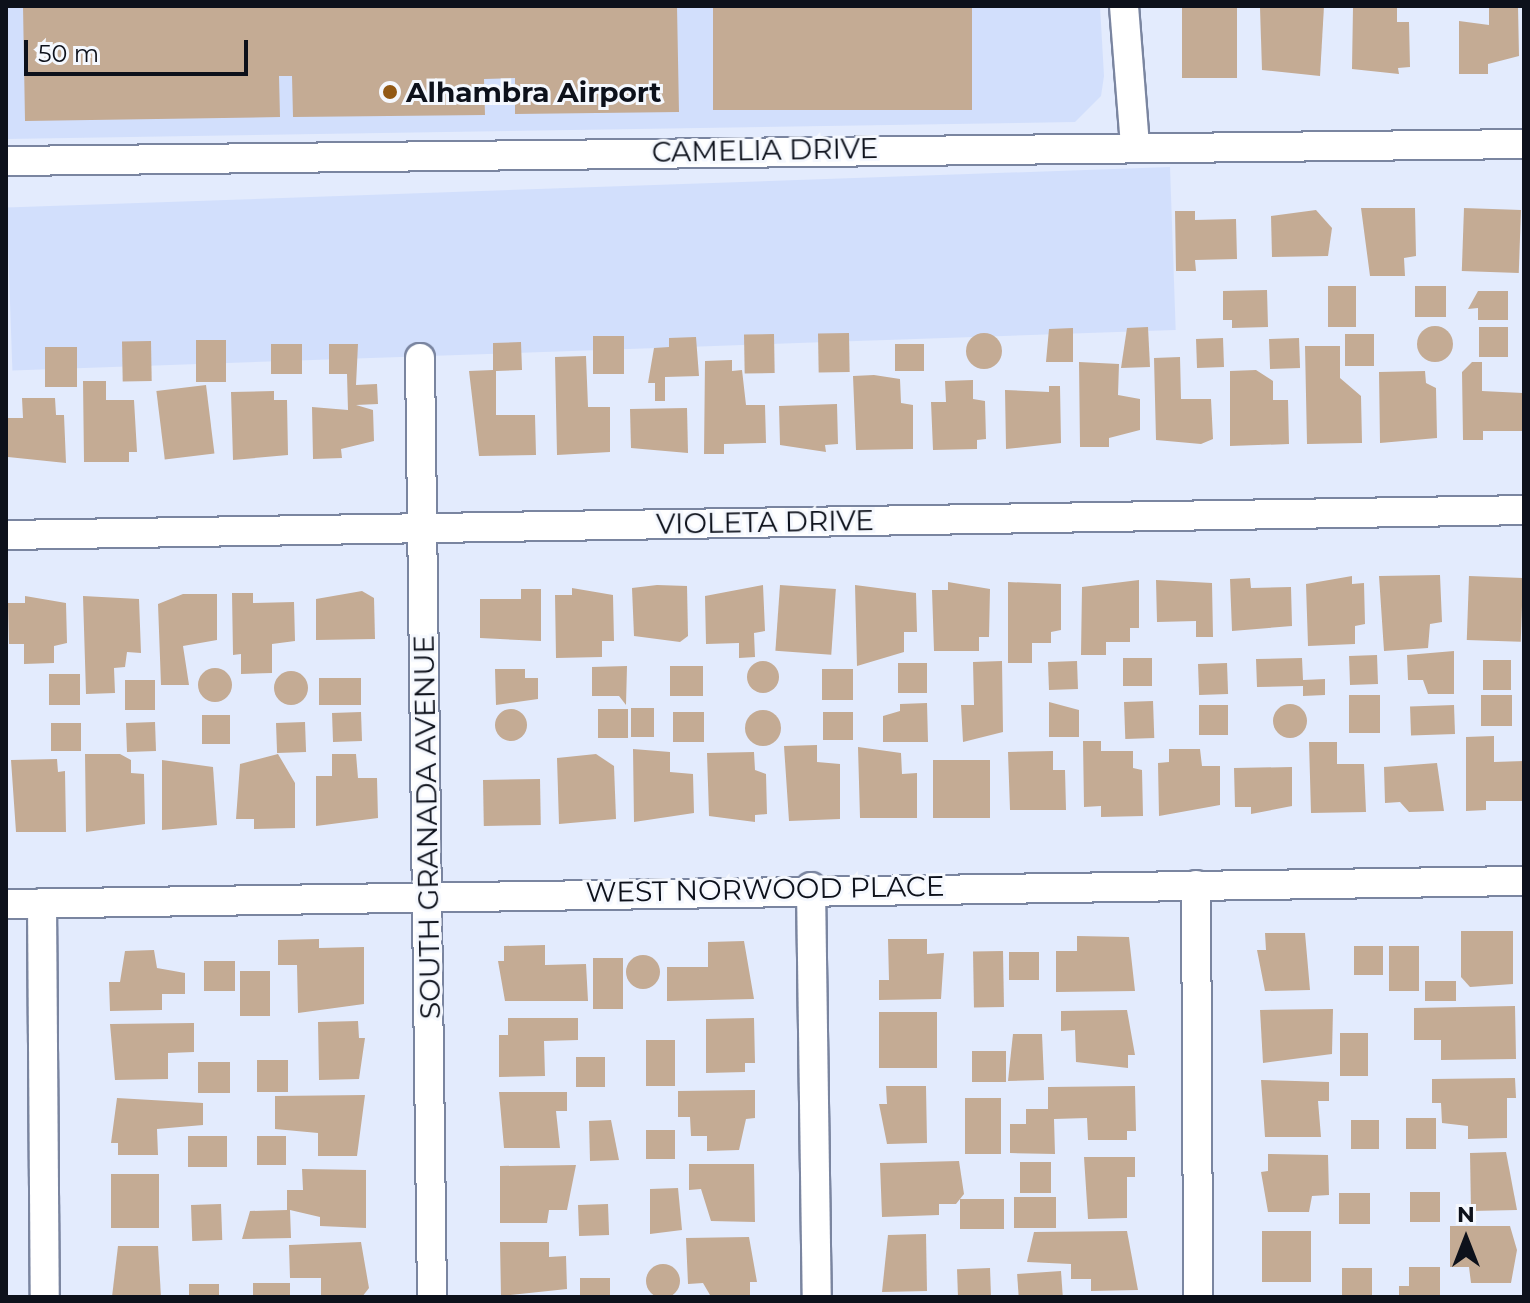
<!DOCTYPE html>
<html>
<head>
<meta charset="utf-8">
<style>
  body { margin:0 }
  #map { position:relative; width:1530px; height:1303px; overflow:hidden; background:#e3ebfd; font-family:Montserrat,sans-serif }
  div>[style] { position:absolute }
  .built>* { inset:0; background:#d2dffc; transform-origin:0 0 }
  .building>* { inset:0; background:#c4ab94; transform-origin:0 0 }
  .round { border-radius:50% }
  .roads { filter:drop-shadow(2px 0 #7a85a0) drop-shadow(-2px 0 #7a85a0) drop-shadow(0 2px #7a85a0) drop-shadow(0 -2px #7a85a0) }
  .minor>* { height:28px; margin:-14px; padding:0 14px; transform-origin:14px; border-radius:14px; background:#fff }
  .dots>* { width:22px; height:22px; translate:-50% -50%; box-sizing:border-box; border:4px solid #f5f8fe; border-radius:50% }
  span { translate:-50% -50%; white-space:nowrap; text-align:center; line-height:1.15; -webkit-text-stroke:6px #f5f8fe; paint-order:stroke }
  .poi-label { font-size:28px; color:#0d111b; font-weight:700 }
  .left { translate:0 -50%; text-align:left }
  .street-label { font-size:28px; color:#0d111b }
  .frame { position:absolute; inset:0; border:8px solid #0d111b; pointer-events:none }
  .north { position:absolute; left:1426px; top:1199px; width:80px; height:80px; -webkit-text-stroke:6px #f5f8fe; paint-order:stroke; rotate:0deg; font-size:22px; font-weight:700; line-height:32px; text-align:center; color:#0d111b }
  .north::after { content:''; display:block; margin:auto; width:28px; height:36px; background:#0d111b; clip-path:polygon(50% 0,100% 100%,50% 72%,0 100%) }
  .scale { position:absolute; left:24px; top:40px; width:224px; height:36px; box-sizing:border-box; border:4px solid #0d111b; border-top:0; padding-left:10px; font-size:24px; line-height:28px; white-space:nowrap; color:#0d111b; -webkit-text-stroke:6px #f5f8fe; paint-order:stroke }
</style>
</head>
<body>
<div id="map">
  <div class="built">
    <div style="clip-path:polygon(6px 6px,1100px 6px,1104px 76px,1101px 96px,1075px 122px,6px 139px)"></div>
    <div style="left:1170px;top:167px;width:163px;height:1164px;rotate:88deg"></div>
  </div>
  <div class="building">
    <div style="clip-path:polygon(23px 6px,677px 6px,679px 112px,515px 114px,515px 78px,484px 79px,485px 115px,293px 117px,292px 76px,279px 76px,280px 117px,25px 121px)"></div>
    <div style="left:713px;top:6px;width:259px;height:104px"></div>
    <div style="clip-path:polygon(1324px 6px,1320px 76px,1262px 70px,1260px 8px)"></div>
    <div style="clip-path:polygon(1397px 6px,1397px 22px,1409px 22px,1410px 67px,1398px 68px,1399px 74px,1352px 69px,1353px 7px)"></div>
    <div style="clip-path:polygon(1489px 6px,1518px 6px,1519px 56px,1488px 64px,1488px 74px,1459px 74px,1459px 21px,1489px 25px)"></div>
    <div style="left:1182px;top:8px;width:55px;height:70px"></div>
    <div style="clip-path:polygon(1361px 208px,1415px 208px,1416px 256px,1404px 258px,1405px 276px,1370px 276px)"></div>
    <div style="left:1464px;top:208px;width:57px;height:63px;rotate:2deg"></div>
    <div style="clip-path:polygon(1316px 210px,1332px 228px,1328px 256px,1272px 257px,1271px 216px)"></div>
    <div style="clip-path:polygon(1175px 211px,1195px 211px,1195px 220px,1236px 219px,1237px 259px,1195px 260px,1196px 271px,1176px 271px)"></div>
    <div style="left:1328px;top:286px;width:28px;height:41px"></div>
    <div style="left:1415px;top:286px;width:31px;height:31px"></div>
    <div style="clip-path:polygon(1267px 290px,1268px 327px,1232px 328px,1232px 320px,1223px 320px,1223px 291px)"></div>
    <div style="clip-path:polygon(1478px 291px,1508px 291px,1508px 320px,1478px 320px,1478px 308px,1468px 309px)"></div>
    <div class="round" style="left:1417px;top:326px;width:36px;height:36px"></div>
    <div style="clip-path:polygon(1148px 327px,1150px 367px,1121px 368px,1127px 328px)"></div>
    <div style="left:1479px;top:327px;width:29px;height:30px"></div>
    <div style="clip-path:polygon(1073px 328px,1073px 362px,1046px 362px,1049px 329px)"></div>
    <div style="left:849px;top:333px;width:39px;height:31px;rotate:89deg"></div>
    <div class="round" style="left:966px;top:333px;width:36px;height:36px"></div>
    <div style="left:774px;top:334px;width:39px;height:30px;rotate:89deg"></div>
    <div style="left:1345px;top:334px;width:29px;height:32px"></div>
    <div style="left:624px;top:336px;width:38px;height:31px;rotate:90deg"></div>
    <div style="clip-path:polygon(696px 337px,699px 376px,665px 377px,665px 401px,655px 401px,655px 383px,648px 383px,654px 348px,669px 347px,669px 338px)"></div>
    <div style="left:1223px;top:338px;width:29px;height:27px;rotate:88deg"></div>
    <div style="left:1299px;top:338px;width:30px;height:30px;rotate:88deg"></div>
    <div style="left:196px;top:340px;width:30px;height:42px"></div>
    <div style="left:151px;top:341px;width:40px;height:29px;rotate:89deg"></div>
    <div style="clip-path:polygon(521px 342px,522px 370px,496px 371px,496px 415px,535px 415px,536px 455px,479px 456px,469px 371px,493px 370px,493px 343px)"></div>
    <div style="left:302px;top:344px;width:30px;height:31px;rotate:90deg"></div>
    <div style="clip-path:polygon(329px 344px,358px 344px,356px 385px,377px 384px,378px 404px,356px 405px,373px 410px,374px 441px,341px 449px,342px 458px,313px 459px,312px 407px,348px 410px,347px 374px,329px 374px)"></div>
    <div style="left:924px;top:344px;width:27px;height:29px;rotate:90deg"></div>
    <div style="clip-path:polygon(1305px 346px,1340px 346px,1340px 378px,1361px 396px,1362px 443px,1307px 444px)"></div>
    <div style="left:45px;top:347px;width:32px;height:40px"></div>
    <div style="clip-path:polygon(586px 356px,588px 407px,610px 407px,610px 452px,557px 455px,555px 357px)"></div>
    <div style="clip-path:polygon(1180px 357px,1181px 399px,1211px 399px,1213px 439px,1201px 444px,1156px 440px,1154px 358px)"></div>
    <div style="clip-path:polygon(732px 360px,732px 371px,742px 370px,746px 405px,765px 405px,766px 443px,724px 444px,724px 454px,704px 454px,705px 361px)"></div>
    <div style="clip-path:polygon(1079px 362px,1119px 364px,1118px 395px,1140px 399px,1140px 430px,1109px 438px,1109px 447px,1080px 447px)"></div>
    <div style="clip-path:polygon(1472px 362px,1482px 362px,1482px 391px,1523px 393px,1523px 431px,1483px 431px,1483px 440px,1463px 440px,1462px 372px)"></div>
    <div style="clip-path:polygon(1256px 370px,1273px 381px,1273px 400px,1288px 400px,1289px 444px,1230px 446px,1230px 371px)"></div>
    <div style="clip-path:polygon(1425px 371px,1426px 383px,1436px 388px,1437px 438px,1380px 443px,1379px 372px)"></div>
    <div style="clip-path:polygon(874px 375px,900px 379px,901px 403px,913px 405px,913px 449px,856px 450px,853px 376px)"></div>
    <div style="clip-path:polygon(973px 380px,973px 399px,985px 401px,986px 439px,977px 440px,977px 449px,933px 450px,931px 402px,946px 402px,945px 381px)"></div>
    <div style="clip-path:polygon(83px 381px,106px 381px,106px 400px,134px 400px,137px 452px,129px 452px,129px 462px,84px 462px)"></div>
    <div style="left:206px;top:385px;width:69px;height:50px;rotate:83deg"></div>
    <div style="clip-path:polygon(1049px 386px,1060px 386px,1061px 443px,1006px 449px,1005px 390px,1049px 392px)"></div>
    <div style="clip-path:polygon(274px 391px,274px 400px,287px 400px,288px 455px,233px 460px,231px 392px)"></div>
    <div style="clip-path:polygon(22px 398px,55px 398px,56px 415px,64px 415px,66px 463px,8px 457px,7px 418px,23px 418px)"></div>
    <div style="clip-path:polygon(837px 404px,838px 444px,825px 445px,826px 452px,780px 445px,779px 406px)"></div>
    <div style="clip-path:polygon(687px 408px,688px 453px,631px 448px,630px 409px)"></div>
    <div style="clip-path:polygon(1440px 575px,1442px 622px,1430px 624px,1428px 648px,1384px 651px,1379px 576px)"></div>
    <div style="clip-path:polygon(1352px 576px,1352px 584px,1364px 583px,1365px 624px,1355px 626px,1355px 644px,1308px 646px,1306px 584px)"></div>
    <div style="left:1469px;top:576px;width:54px;height:64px;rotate:2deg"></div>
    <div style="clip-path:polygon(1250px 578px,1251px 588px,1291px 587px,1292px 626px,1232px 631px,1230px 579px)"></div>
    <div style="clip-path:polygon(1139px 580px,1139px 628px,1130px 628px,1130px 642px,1106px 642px,1106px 655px,1081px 655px,1082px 587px)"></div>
    <div style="clip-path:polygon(1156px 580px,1212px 583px,1213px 637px,1196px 637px,1196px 621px,1157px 622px)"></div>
    <div style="clip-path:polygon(948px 582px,990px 589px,989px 637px,979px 637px,979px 651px,934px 651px,932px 590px,948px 590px)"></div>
    <div style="clip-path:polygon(1008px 582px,1061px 584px,1061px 630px,1051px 632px,1051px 643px,1032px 643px,1032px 663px,1008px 663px)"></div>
    <div style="clip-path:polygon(657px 585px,687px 586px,688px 636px,680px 642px,634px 636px,632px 588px)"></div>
    <div style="clip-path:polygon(763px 585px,765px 631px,754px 633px,755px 657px,739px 658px,739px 643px,706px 644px,705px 596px)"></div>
    <div style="left:780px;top:585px;width:56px;height:66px;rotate:4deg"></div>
    <div style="clip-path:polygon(855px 585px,916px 593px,917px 632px,904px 632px,904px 652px,857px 666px)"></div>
    <div style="clip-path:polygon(572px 588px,613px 595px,614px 641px,602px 641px,602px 657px,556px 658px,555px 595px,572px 595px)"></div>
    <div style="clip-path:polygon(521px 589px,541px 589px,541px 641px,480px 638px,480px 599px,521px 599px)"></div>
    <div style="clip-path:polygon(362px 591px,374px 598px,375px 639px,316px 640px,316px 599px)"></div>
    <div style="clip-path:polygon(232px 593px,253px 593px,253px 603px,294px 602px,295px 641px,272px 644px,272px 673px,241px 674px,241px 654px,233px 655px)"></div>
    <div style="clip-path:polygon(183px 594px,217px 594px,217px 640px,183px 646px,189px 685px,161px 685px,158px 604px)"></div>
    <div style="clip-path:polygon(25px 596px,66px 603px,67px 643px,54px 646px,54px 663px,24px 664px,24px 644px,9px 644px,8px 603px,25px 603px)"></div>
    <div style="clip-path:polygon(83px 596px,139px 599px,141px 653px,127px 652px,125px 667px,114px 668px,115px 693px,86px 694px)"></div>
    <div style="clip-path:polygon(1454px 651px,1454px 694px,1428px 694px,1423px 680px,1408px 680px,1407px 655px)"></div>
    <div style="left:1377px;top:655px;width:29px;height:28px;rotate:88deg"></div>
    <div style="left:1123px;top:658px;width:29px;height:28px"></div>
    <div style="clip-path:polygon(1302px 658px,1303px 680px,1325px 679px,1325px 695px,1303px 696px,1303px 686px,1257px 687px,1256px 659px)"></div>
    <div style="left:1483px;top:660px;width:28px;height:30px"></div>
    <div class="round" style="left:747px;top:661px;width:32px;height:32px"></div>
    <div style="clip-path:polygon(1002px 661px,1003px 732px,963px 742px,961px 705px,974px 705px,973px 662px)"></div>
    <div style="left:1077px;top:661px;width:28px;height:29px;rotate:88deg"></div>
    <div style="left:898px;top:663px;width:29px;height:30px"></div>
    <div style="left:1227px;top:663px;width:31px;height:29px;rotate:88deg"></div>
    <div style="clip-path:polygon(627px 666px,626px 705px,619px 696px,592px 696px,592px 667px)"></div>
    <div style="left:703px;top:666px;width:30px;height:33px;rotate:90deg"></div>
    <div class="round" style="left:198px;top:668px;width:34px;height:34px"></div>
    <div style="clip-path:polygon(495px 669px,525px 669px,525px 678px,538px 678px,538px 699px,496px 705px)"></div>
    <div style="left:853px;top:669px;width:31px;height:31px;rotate:90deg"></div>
    <div class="round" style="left:274px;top:671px;width:34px;height:34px"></div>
    <div style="left:49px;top:674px;width:31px;height:31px"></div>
    <div style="left:319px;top:678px;width:42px;height:27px"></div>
    <div style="left:125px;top:680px;width:30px;height:30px"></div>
    <div style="left:1349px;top:695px;width:31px;height:38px"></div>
    <div style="left:1481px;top:695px;width:31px;height:31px"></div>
    <div style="left:1153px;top:701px;width:37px;height:29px;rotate:88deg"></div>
    <div style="clip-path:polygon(1049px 702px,1079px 710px,1079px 737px,1049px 737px)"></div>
    <div style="clip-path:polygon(927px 703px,928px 742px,883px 742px,883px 716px,900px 711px,900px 704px)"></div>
    <div class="round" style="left:1273px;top:704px;width:34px;height:34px"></div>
    <div style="left:1199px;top:705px;width:29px;height:30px"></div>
    <div style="left:1454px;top:705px;width:29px;height:44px;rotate:88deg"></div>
    <div style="left:631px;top:708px;width:23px;height:29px"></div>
    <div style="left:598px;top:709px;width:30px;height:29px"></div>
    <div class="round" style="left:495px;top:709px;width:32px;height:32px"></div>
    <div class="round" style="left:745px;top:710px;width:36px;height:36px"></div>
    <div style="left:361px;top:712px;width:29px;height:29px;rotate:88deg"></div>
    <div style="left:704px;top:712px;width:30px;height:31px;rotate:90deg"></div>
    <div style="left:823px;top:712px;width:30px;height:28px"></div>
    <div style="left:202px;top:715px;width:28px;height:29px"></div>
    <div style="left:155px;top:722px;width:29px;height:29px;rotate:88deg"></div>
    <div style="left:305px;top:722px;width:30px;height:29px;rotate:88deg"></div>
    <div style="left:51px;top:723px;width:30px;height:28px"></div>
    <div style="clip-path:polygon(1494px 736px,1494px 762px,1524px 761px,1524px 801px,1486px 801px,1486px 810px,1466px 811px,1466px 737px)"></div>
    <div style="clip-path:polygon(1083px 741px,1101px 741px,1101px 751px,1133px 751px,1133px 768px,1142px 770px,1143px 816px,1101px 817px,1101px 806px,1084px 807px)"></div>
    <div style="clip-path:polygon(1309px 742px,1337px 742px,1337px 764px,1364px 764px,1366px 812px,1311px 813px)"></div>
    <div style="clip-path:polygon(817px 745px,817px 762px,840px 764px,840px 819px,789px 821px,784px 746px)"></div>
    <div style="clip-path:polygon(858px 747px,901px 753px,902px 774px,917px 773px,917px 818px,860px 818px)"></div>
    <div style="clip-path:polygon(633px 749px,670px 752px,670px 772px,693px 774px,694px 813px,634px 822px)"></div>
    <div style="clip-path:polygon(1169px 749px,1200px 749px,1202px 766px,1220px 766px,1220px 805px,1159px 816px,1158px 763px,1169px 762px)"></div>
    <div style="clip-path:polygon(1053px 751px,1053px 770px,1065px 770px,1066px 810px,1010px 810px,1008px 752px)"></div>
    <div style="clip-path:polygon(754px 752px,755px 770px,766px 774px,767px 814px,755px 815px,755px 822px,709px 816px,707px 753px)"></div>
    <div style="clip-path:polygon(85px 754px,120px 754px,131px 760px,131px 773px,144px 774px,145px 824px,86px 832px)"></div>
    <div style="clip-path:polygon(278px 754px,295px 783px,295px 828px,254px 829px,254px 819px,236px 819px,240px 764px)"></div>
    <div style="clip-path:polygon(332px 754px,356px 754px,358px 778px,377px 778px,378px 818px,316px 826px,316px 776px,332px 776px)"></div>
    <div style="clip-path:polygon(596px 754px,614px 766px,616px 819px,559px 824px,557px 758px)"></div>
    <div style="clip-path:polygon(57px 759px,58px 772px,65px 771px,66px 832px,16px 832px,11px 760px)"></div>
    <div style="clip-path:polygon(162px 760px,213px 767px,217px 825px,162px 830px)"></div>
    <div style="left:933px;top:760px;width:57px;height:58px"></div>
    <div style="clip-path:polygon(1437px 763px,1444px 811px,1409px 812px,1400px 802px,1385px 803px,1384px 767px)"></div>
    <div style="clip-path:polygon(1292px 767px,1292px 806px,1251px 814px,1251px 807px,1235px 807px,1234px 768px)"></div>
    <div style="left:540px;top:779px;width:46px;height:57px;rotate:89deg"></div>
    <div style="clip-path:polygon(1461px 931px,1513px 931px,1513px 984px,1470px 987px,1461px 977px)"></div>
    <div style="clip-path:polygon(1265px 933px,1305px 933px,1310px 990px,1265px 991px,1257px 950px,1266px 950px)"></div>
    <div style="clip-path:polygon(1077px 936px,1129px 937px,1135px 991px,1056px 992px,1056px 951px,1077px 951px)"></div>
    <div style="clip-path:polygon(319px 939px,319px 948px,364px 947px,364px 1004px,298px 1013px,297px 965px,278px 965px,278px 940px)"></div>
    <div style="clip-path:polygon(888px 939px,927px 939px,927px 954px,944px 953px,941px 999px,879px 1000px,879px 980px,889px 980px)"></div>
    <div style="clip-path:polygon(744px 941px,754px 999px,667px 1001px,667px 967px,708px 967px,708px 942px)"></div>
    <div style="clip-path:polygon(545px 945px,545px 965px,586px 964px,588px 1001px,505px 1001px,498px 961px,504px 961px,504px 946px)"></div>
    <div style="left:1354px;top:946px;width:29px;height:29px"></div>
    <div style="left:1419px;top:946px;width:45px;height:30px;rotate:90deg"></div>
    <div style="clip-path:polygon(154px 950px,157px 968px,185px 973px,185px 994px,162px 994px,162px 1010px,110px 1011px,109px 982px,120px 982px,125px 951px)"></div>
    <div style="left:1003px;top:951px;width:56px;height:30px;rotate:89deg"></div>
    <div style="left:1009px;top:952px;width:30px;height:28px"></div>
    <div class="round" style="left:626px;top:955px;width:34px;height:34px"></div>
    <div style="left:593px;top:958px;width:30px;height:51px"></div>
    <div style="left:204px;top:961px;width:31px;height:30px"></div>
    <div style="left:240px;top:971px;width:30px;height:45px"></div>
    <div style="left:1456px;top:981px;width:20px;height:31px;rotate:90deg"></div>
    <div style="clip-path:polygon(1515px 1006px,1516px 1059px,1441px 1060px,1441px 1040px,1414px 1040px,1414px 1008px)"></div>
    <div style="clip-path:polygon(1333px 1009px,1332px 1054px,1263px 1063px,1260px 1010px)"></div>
    <div style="clip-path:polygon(1127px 1010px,1135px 1055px,1128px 1055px,1128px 1068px,1076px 1062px,1075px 1030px,1061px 1031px,1061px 1011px)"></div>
    <div style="left:937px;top:1012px;width:56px;height:58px;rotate:90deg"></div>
    <div style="clip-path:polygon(508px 1018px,578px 1018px,578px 1040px,544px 1041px,545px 1076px,499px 1077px,499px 1035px,508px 1035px)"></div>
    <div style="clip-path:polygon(754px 1018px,755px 1063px,745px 1063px,745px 1072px,706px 1073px,706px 1019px)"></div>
    <div style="clip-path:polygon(358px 1021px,359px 1038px,365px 1038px,359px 1079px,319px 1080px,318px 1022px)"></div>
    <div style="clip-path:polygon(194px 1023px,194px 1052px,168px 1053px,168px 1079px,115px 1080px,110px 1024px)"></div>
    <div style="left:1340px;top:1033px;width:28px;height:43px"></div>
    <div style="clip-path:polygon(1013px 1034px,1042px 1034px,1044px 1080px,1008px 1081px)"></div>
    <div style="left:646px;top:1040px;width:29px;height:46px"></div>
    <div style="left:972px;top:1051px;width:34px;height:31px"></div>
    <div style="left:576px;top:1057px;width:29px;height:30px"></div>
    <div style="left:288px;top:1060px;width:32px;height:31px;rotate:90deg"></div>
    <div style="left:230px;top:1062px;width:31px;height:32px;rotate:90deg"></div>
    <div style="clip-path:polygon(1515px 1078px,1516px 1098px,1507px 1098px,1507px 1138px,1468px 1139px,1468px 1126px,1442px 1123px,1441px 1103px,1432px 1103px,1432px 1079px)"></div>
    <div style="clip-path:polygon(1261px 1080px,1329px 1082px,1329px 1101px,1318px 1101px,1321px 1137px,1265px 1137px)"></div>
    <div style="clip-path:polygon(886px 1086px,926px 1086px,927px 1143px,887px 1144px,879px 1104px,887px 1104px)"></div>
    <div style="clip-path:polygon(1135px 1086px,1136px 1131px,1127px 1131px,1127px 1140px,1088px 1140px,1087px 1118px,1054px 1119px,1055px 1154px,1010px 1153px,1010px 1124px,1026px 1124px,1026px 1109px,1048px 1109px,1048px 1087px)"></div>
    <div style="clip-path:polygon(755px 1090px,755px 1118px,746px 1119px,739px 1150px,707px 1151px,707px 1136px,691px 1136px,690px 1117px,678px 1117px,678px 1091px)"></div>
    <div style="clip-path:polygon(499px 1092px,567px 1092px,567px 1111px,556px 1111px,560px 1148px,504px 1148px)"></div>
    <div style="clip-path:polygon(365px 1095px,357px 1156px,318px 1156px,318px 1133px,275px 1129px,275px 1096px)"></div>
    <div style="clip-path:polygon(117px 1098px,203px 1103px,203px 1125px,157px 1129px,158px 1155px,118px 1155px,118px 1143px,111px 1143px)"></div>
    <div style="left:965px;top:1098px;width:36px;height:56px"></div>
    <div style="left:1436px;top:1118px;width:31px;height:30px;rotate:90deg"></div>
    <div style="clip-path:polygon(611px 1120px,619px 1160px,590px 1161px,589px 1121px)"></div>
    <div style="left:1351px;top:1120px;width:28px;height:29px"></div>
    <div style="left:675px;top:1130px;width:29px;height:29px;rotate:90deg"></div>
    <div style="left:188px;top:1136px;width:39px;height:31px"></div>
    <div style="left:286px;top:1136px;width:29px;height:29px;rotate:90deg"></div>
    <div style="clip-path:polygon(1506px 1152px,1517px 1210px,1471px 1211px,1470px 1153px)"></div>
    <div style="clip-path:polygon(1268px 1154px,1328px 1155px,1329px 1195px,1312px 1196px,1309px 1212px,1268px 1212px,1261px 1172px,1268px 1171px)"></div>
    <div style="clip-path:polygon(1084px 1157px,1135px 1157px,1135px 1177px,1127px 1177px,1127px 1218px,1088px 1219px)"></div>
    <div style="clip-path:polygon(959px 1161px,964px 1194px,956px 1204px,939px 1204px,939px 1215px,882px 1217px,880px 1163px)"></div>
    <div style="left:1051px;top:1162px;width:31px;height:31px;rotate:90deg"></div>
    <div style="clip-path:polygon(689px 1164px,754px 1164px,755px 1222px,711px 1221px,701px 1189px,689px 1190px)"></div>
    <div style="clip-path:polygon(576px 1165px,567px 1210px,549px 1210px,547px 1223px,500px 1223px,500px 1166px)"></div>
    <div style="clip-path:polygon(302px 1169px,366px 1170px,366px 1228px,320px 1226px,320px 1217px,290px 1210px,291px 1238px,242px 1239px,250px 1211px,287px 1210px,287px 1190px,303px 1190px)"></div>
    <div style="left:111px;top:1174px;width:48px;height:54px"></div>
    <div style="clip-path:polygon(678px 1188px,682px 1230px,650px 1234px,650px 1189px)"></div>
    <div style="left:1440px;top:1192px;width:30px;height:30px;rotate:90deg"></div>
    <div style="left:1339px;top:1193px;width:31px;height:31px"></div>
    <div style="left:1056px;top:1197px;width:31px;height:42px;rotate:90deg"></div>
    <div style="left:1004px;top:1199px;width:30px;height:44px;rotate:90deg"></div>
    <div style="left:221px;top:1204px;width:36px;height:30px;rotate:88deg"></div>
    <div style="left:608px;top:1204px;width:31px;height:30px;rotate:88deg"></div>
    <div style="clip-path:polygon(1450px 1226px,1510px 1226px,1517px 1250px,1511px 1283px,1471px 1283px,1469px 1267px,1450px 1267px)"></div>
    <div style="clip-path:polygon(1127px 1231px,1138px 1290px,1091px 1291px,1091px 1279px,1071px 1279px,1071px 1264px,1027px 1262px,1034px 1232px)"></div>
    <div style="left:1311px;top:1231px;width:51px;height:49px;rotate:90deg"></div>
    <div style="clip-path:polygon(926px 1234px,927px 1291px,882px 1292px,888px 1235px)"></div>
    <div style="clip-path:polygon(749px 1237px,757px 1282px,750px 1282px,750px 1295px,710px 1295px,703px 1283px,688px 1284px,686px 1238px)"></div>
    <div style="clip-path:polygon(361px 1242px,369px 1288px,362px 1297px,321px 1297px,321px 1278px,290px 1278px,289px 1245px)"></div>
    <div style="clip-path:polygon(500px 1242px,549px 1242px,549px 1257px,566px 1256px,567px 1289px,501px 1296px)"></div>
    <div style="clip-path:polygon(118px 1246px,158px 1246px,161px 1297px,112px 1297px)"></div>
    <div class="round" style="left:646px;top:1264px;width:34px;height:34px"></div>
    <div style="clip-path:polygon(1409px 1267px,1440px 1267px,1440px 1296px,1399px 1296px,1399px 1286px,1409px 1286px)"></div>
    <div style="left:990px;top:1268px;width:29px;height:33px;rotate:88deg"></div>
    <div style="left:1342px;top:1268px;width:30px;height:29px"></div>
    <div style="left:1061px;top:1271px;width:26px;height:44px;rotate:86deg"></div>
    <div style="left:580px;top:1278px;width:30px;height:19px"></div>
    <div style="left:290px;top:1283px;width:14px;height:37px;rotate:90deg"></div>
    <div style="left:219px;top:1284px;width:13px;height:30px;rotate:90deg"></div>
  </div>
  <div class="roads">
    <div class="minor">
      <div style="left:1124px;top:6px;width:140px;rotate:85.5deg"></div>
      <div style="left:6px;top:161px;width:1518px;rotate:-0.64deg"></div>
      <div style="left:420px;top:358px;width:939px;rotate:89.27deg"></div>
      <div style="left:6px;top:535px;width:1518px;rotate:-0.94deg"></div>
      <div style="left:1196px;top:885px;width:412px;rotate:89.7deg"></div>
      <div style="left:811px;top:887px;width:410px;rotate:89.2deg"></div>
      <div style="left:42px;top:903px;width:394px;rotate:89.6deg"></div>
      <div style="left:6px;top:904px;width:1518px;rotate:-0.87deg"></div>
    </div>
  </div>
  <div class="dots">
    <div style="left:390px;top:92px;background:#925915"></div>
  </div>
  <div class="poi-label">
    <span class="left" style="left:406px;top:92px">Alhambra Airport</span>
  </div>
  <div class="street-label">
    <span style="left:765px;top:150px;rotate:-1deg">CAMELIA DRIVE</span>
    <span style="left:765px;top:522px;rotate:-1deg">VIOLETA DRIVE</span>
    <span style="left:427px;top:827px;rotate:-91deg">SOUTH GRANADA AVENUE</span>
    <span style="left:765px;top:889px;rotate:-1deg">WEST NORWOOD PLACE</span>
  </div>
  <div class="frame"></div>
  <div class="north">N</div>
  <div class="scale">50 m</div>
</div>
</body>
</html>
